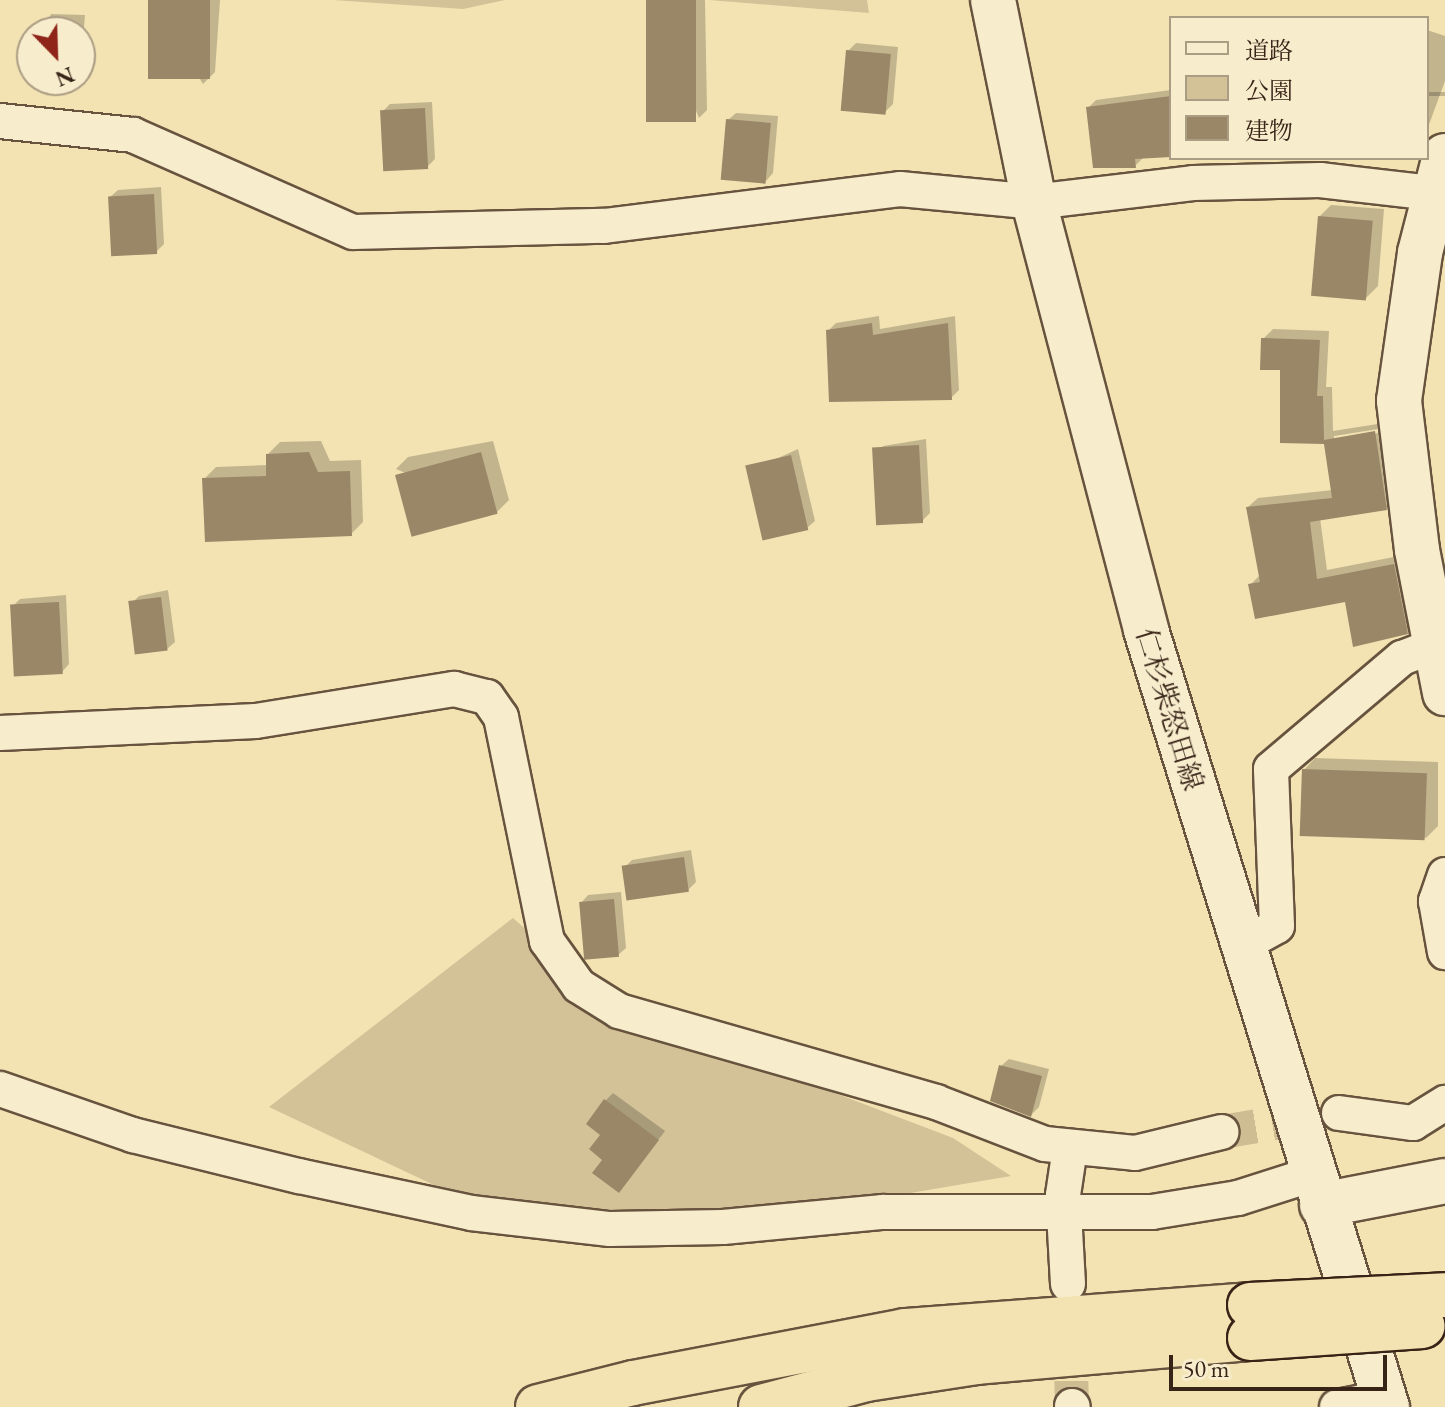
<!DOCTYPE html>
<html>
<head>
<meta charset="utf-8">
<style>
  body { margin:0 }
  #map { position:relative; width:1445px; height:1407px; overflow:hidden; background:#f3e3b2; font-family:"EB Garamond","Noto Serif JP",serif }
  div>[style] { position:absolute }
  .green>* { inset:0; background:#d3c298 }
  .shadow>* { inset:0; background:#0003; transform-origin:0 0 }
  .building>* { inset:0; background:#998768; transform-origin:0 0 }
  .street-tunnel>* { height:34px; margin-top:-17px; transform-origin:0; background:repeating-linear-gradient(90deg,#cebd93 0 34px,transparent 0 51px) }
  .roads { filter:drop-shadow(2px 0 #67533e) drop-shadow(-2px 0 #67533e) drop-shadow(0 2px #67533e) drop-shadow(0 -2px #67533e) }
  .street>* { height:34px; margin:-17px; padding:0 17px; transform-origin:17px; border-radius:17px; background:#f7edcd }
  .secondary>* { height:44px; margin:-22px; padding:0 22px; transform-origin:22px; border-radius:22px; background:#f7edcd }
  .highway>* { height:44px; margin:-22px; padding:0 22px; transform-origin:22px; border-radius:22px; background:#f3e3b2 }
  .bridges { filter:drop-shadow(2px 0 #382317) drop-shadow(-2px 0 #382317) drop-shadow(0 2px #382317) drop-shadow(0 -2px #382317) }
  .highway-bridge>* { height:44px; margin:-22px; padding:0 22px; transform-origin:22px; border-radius:22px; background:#f3e3b2 }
  span { translate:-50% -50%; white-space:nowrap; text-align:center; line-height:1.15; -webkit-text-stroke:6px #f7edcd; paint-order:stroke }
  .street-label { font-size:28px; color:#382317 }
  .legend { position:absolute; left:1169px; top:16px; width:260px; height:144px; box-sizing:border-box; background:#f7edcd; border:2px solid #ab9c84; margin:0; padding:10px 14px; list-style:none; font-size:24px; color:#382317 }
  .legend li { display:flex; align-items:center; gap:16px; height:40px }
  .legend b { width:40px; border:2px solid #ab9c84 }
  .north { position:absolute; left:16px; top:16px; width:80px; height:80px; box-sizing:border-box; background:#f7edcd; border:2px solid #ab9c84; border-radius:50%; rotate:157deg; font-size:22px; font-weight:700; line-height:32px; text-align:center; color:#382317 }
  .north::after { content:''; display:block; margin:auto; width:28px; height:36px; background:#8f2418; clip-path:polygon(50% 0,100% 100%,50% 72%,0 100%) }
  .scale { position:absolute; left:1169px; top:1355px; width:218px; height:36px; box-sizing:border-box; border:4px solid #382317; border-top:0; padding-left:10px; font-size:24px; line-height:28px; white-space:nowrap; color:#382317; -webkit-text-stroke:6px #f7edcd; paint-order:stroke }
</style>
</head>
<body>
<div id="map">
  <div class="green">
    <div style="clip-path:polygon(333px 0,505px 0,463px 9px)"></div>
    <div style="clip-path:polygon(709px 0,867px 0,869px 13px)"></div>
    <div style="clip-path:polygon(513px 918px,619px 1011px,953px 1138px,1011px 1176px,739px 1222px,455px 1195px,269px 1107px)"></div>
  </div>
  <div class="shadow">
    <div style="clip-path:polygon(150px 0,220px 0,215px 72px,203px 84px)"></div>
    <div style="clip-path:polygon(650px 0,705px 0,707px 110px,699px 118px)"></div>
    <div style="clip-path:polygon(51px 14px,85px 15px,80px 78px,80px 32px,43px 32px)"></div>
    <div style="clip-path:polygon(1427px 30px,1445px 36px,1445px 81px,1427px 130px)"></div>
    <div style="clip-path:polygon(856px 43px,898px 47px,893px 104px,885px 112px,848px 51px)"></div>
    <div style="clip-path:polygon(41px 80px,78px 80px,75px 83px)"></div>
    <div style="clip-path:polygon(1171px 90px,1171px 155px,1143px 158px,1135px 166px,1088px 108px,1096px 100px)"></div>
    <div style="left:1445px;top:92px;width:4px;height:52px;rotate:90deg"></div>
    <div style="clip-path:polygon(432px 102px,435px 159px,427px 167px,382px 112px,390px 104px)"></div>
    <div style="clip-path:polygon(736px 113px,778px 116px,773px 173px,766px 181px,728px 120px)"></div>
    <div style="clip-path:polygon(161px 187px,164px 244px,156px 252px,110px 197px,118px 190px)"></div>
    <div style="clip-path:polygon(1331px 205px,1384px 209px,1378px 286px,1366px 298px,1319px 217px)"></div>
    <div style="clip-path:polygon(879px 316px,880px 329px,955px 316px,959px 390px,951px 398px,828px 331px,836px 323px)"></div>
    <div style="clip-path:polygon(evenodd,1273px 329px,1329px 331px,1326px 387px,1332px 387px,1333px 431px,1384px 423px,1396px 498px,1386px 508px,1320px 518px,1327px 570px,1404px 555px,1417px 623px,1407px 632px,1347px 599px,1250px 585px,1261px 574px,1248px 507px,1258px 498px,1333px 490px,1325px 442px,1282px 441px,1282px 369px,1263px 339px,1273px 329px,1385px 428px,1385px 432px,1334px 440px,1334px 436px,1385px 428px)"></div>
    <div style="clip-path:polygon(926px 439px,930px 513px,922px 521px,875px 454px,883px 446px)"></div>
    <div style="clip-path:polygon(321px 441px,330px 461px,361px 460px,363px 522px,351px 534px,204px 479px,216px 467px,268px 465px,268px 454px,280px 442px)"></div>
    <div style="clip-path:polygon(493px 441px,509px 500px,497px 512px,396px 469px,408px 457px)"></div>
    <div style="clip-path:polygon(798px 449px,815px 521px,807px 528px,749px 471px)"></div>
    <div style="clip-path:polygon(168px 590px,175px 642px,167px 649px,131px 604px,139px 596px)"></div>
    <div style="clip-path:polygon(66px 595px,69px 664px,62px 672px,12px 607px,20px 599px)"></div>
    <div style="clip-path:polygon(1315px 758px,1438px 762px,1438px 826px,1426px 838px,1303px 771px)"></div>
    <div style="clip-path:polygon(691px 850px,696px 882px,688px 890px,624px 868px,632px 860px)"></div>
    <div style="clip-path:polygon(621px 892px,626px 948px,618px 955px,581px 903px,588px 895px)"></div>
    <div style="clip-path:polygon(1009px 1059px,1049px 1069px,1039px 1107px,1031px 1115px,1001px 1066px)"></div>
    <div style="clip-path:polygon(613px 1093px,665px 1131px,626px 1182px,605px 1159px,605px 1101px)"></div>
  </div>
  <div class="building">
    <div style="left:148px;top:0;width:62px;height:79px"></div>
    <div style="left:646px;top:0;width:50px;height:122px"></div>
    <div style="left:846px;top:50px;width:45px;height:61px;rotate:5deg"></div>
    <div style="clip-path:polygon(1171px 96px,1171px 157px,1135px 159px,1136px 168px,1093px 168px,1086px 107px)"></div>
    <div style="left:425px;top:108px;width:61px;height:45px;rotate:87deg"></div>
    <div style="left:726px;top:119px;width:45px;height:61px;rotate:5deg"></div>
    <div style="left:154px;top:194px;width:60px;height:46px;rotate:87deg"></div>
    <div style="left:1318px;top:216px;width:55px;height:80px;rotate:5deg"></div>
    <div style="clip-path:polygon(872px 323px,873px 335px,948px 323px,952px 400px,829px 402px,826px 330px)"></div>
    <div style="clip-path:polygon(1261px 338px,1320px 340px,1317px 396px,1323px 396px,1324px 440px,1375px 431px,1387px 510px,1310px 522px,1317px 579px,1394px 564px,1408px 634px,1353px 647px,1345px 602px,1255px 619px,1248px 584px,1260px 582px,1246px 507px,1332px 498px,1324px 444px,1280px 443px,1280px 370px,1260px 370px)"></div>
    <div style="left:919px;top:445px;width:78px;height:47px;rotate:87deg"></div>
    <div style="clip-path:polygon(309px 452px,318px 472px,350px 471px,352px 536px,205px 542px,202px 478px,266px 476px,266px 454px)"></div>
    <div style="left:481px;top:452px;width:64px;height:89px;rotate:75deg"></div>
    <div style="left:791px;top:455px;width:77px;height:47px;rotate:77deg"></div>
    <div style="left:161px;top:597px;width:54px;height:33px;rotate:83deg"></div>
    <div style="left:59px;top:602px;width:72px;height:49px;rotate:87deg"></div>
    <div style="left:1302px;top:769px;width:125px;height:67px;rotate:2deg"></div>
    <div style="left:684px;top:857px;width:35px;height:63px;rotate:82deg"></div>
    <div style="left:614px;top:899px;width:58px;height:35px;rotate:85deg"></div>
    <div style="clip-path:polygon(999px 1065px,1042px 1076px,1031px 1117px,990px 1101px)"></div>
    <div style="clip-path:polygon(604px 1099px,659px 1140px,619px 1193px,592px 1173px,602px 1160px,589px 1149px,600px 1135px,586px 1124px)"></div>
  </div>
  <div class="street-tunnel">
    <div style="left:1222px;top:1132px;width:102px;rotate:-9.6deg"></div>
    <div style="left:1070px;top:1330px;width:76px;rotate:88.5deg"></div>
  </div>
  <div class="roads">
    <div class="street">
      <div style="left:0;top:121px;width:134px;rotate:6deg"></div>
      <div style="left:133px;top:135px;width:240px;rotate:23.8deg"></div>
      <div style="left:353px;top:232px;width:251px;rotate:-1.4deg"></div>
      <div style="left:604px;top:226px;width:298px;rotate:-7.1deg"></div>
      <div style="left:900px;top:189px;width:135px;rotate:5.5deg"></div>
      <div style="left:1034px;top:202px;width:160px;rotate:-6.8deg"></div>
      <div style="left:1193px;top:183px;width:127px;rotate:-1.4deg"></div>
      <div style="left:1320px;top:180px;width:114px;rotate:6.6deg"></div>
      <div style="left:0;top:733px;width:256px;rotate:-2.7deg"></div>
      <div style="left:256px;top:721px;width:201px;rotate:-9.2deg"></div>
      <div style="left:454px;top:689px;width:34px;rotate:14deg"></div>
      <div style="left:487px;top:697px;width:24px;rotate:55deg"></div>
      <div style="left:501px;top:717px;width:229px;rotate:78.4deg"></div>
      <div style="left:547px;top:941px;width:55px;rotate:54.6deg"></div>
      <div style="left:579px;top:986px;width:47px;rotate:32deg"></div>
      <div style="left:619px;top:1011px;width:330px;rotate:16deg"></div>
      <div style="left:936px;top:1102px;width:117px;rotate:21.1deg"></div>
      <div style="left:1045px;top:1144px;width:90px;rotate:5.7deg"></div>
      <div style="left:1135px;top:1153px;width:89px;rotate:-13.6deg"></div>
      <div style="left:1445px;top:875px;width:28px;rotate:109deg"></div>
      <div style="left:1436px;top:901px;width:52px;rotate:80deg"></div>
      <div style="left:1241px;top:946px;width:41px;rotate:-29.1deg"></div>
      <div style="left:1277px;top:926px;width:157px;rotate:-92.2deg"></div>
      <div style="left:1271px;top:769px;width:172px;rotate:-40.3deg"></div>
      <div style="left:1402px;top:658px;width:39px;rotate:-21deg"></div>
      <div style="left:0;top:1089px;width:141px;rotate:19.1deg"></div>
      <div style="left:133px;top:1135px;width:171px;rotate:13.9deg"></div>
      <div style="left:299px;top:1176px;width:176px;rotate:12.1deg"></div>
      <div style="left:471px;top:1213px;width:140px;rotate:6.6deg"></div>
      <div style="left:610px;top:1229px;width:113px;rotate:-1deg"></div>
      <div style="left:723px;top:1227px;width:161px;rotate:-5.4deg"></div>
      <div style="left:883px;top:1212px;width:269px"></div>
      <div style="left:1152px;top:1212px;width:87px;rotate:-9.2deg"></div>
      <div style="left:1238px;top:1198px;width:79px;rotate:-17.7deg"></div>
      <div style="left:1339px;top:1113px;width:75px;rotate:7.7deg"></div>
      <div style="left:1413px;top:1123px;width:38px;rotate:-32deg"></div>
      <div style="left:1068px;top:1284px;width:89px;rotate:-93.2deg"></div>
      <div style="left:1063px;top:1195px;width:48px;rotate:-81.5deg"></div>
      <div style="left:1072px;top:1406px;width:1px;rotate:45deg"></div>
      <div style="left:1337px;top:1407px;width:48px;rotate:-10.8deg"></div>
    </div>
    <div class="secondary">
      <div style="left:993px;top:0;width:206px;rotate:78.5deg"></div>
      <div style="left:1034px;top:202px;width:442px;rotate:75.3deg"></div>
      <div style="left:1146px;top:630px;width:814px;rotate:72.77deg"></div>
      <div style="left:1445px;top:156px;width:100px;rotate:104.5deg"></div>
      <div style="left:1420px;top:253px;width:149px;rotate:98.1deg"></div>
      <div style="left:1399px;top:401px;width:150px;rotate:83.1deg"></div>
      <div style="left:1417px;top:550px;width:146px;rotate:78.9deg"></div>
      <div style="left:1322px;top:1205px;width:125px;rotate:-11deg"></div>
    </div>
    <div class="highway">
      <div style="left:538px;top:1407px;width:98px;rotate:-14.2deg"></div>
      <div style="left:633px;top:1383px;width:277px;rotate:-10.8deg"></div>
      <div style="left:905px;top:1331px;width:346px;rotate:-4.3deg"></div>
      <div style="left:761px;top:1407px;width:109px;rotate:-14.9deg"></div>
      <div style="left:866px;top:1379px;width:112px;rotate:-8.7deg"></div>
      <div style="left:977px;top:1362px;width:274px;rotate:-5deg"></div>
    </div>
  </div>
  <div class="bridges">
    <div class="highway-bridge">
      <div style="left:1250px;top:1305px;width:195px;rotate:-2.9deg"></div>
      <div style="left:1250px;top:1338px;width:173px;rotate:-4deg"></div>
    </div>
  </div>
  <div class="street-label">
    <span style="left:1170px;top:709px;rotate:73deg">仁杉柴怒田線</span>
  </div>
  <ul class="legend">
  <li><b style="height:10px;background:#f7edcd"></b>道路</li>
  <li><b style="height:22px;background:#d3c298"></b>公園</li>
  <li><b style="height:22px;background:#998768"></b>建物</li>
  </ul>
  <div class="north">N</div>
  <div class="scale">50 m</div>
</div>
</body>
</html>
